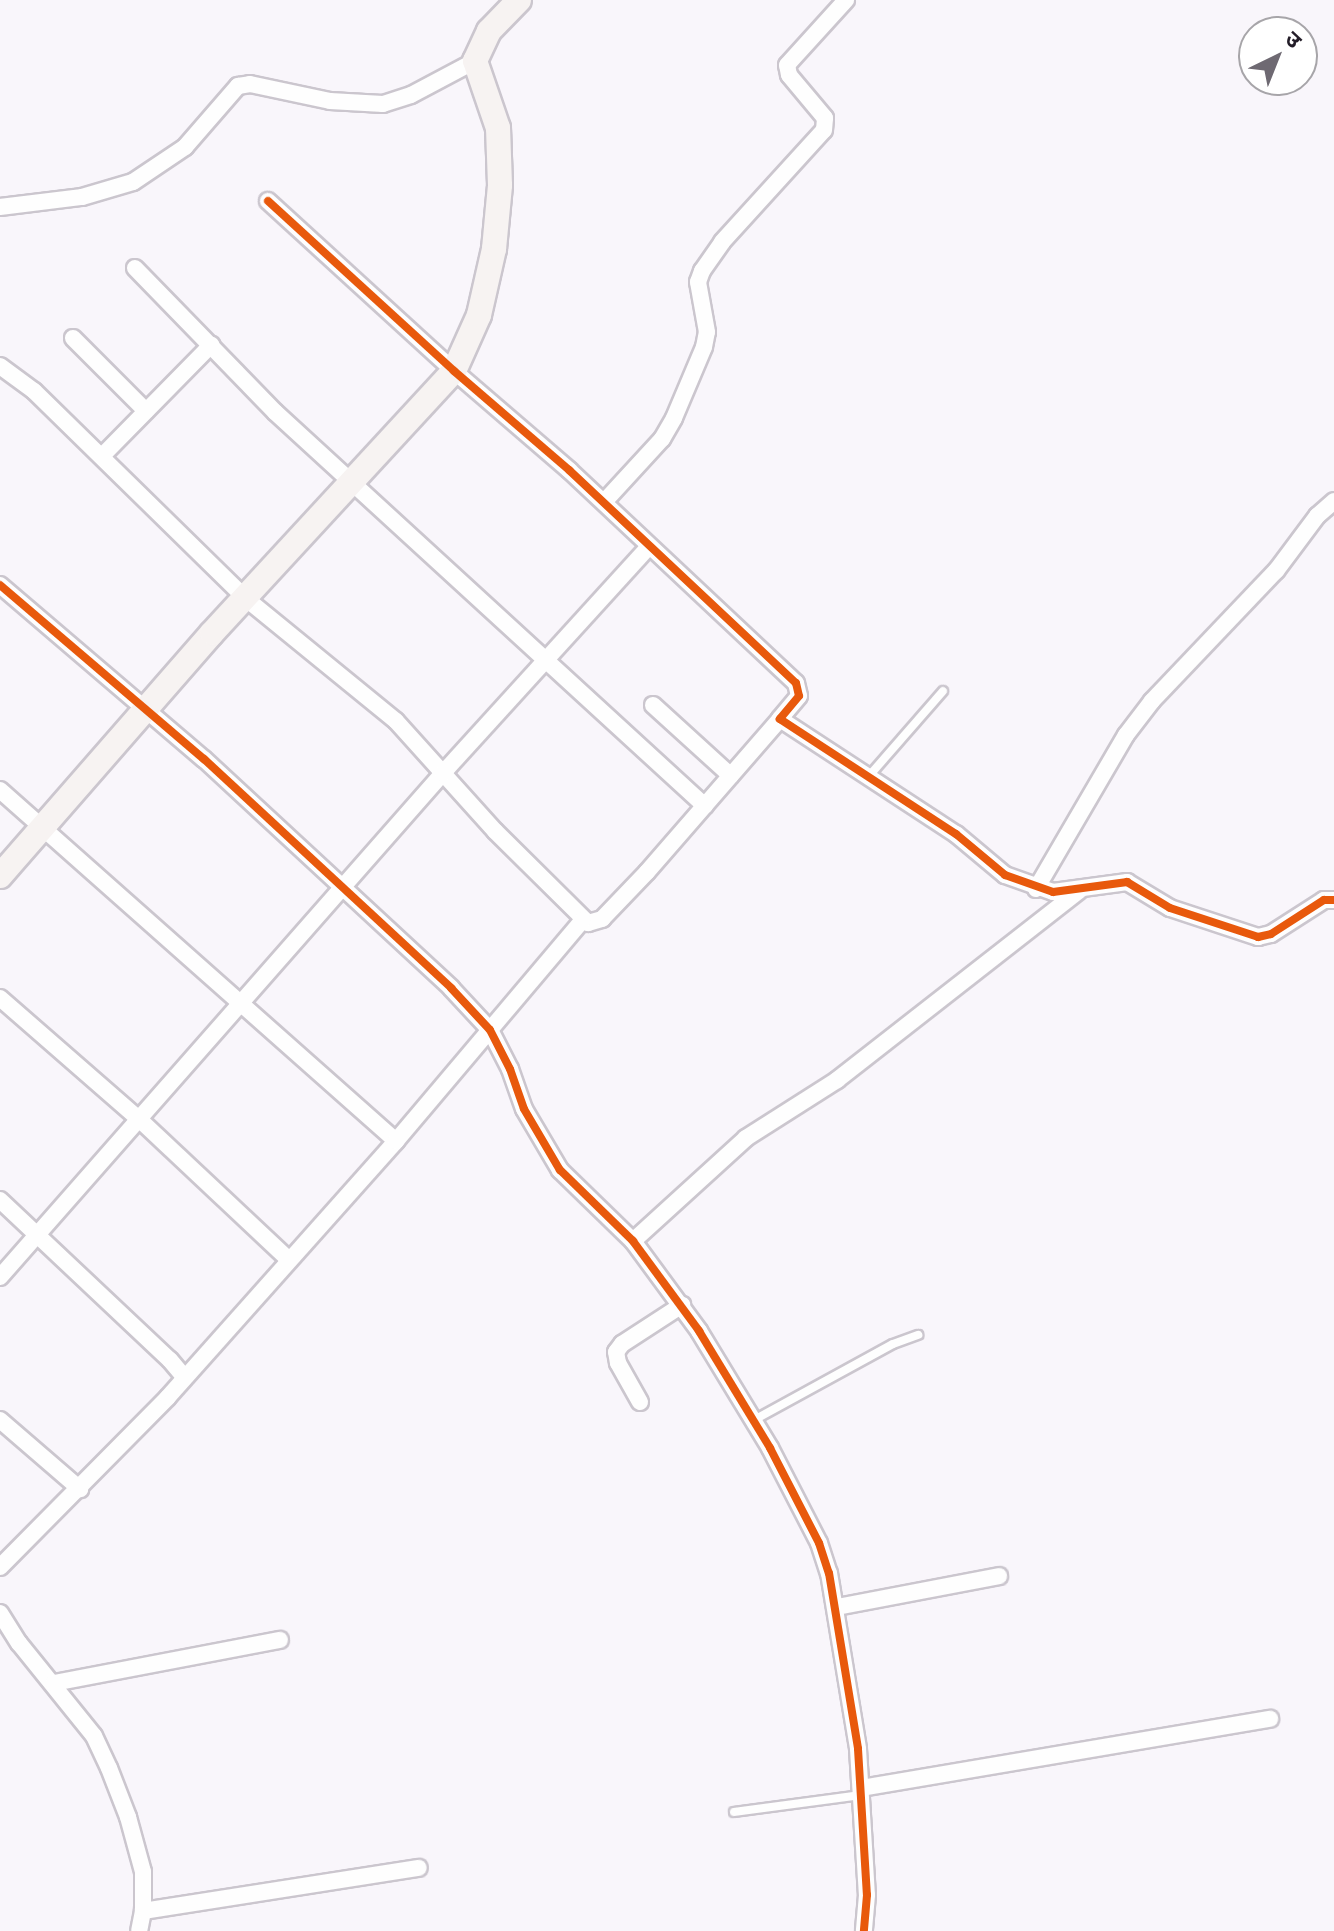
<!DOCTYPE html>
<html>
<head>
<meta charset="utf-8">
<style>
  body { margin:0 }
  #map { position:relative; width:1334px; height:1931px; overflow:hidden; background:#f9f6fb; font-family:Helvetica,"Noto Sans Devanagari",sans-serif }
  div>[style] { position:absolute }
  .roads { filter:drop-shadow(2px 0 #cbc6ce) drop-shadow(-2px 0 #cbc6ce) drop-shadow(0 2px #cbc6ce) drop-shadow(0 -2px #cbc6ce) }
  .service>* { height:8px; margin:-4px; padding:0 4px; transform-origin:4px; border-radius:4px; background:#fefefe }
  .minor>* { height:16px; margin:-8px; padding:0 8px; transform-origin:8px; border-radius:8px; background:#fefefe }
  .secondary>* { height:24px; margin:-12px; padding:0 12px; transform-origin:12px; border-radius:12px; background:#f7f3f2 }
  .cycleway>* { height:8px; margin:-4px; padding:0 4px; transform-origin:4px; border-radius:4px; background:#e8590c }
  span { translate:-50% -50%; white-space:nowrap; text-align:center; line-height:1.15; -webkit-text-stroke:6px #fff; paint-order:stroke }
  .north { position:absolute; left:1238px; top:16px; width:80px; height:80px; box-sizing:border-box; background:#fff; border:2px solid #a7a5a9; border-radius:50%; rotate:43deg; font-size:22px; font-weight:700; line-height:32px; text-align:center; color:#231d28 }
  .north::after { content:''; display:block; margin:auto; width:28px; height:36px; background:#6e6972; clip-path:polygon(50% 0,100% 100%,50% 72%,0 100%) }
</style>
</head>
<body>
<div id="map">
  <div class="roads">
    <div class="service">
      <div style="left:868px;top:777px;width:114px;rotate:-48.9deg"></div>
      <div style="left:754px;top:1420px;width:158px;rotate:-28.7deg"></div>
      <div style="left:893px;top:1344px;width:27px;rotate:-20deg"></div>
      <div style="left:734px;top:1812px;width:128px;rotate:-7.6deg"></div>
    </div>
    <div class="minor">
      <div style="left:268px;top:201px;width:252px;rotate:42.4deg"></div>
      <div style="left:454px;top:371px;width:152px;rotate:40.7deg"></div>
      <div style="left:569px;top:470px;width:311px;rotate:43.2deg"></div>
      <div style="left:796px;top:683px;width:13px;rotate:77deg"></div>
      <div style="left:799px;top:696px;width:30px;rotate:130deg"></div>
      <div style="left:780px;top:719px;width:210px;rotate:33.2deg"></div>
      <div style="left:956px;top:834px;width:64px;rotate:39.9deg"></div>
      <div style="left:1005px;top:875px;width:51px;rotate:19.5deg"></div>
      <div style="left:1053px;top:892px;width:75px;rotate:-7.7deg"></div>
      <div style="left:1127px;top:882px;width:50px;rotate:31.2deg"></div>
      <div style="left:1170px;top:908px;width:93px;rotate:18.2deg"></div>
      <div style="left:1258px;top:937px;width:13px;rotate:-13deg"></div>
      <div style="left:1271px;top:934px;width:63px;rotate:-32.7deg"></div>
      <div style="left:1324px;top:900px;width:10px"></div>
      <div style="left:0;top:207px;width:83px;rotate:-7deg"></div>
      <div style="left:82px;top:197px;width:53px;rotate:-16.4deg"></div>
      <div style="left:133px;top:182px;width:63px;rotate:-33.9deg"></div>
      <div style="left:185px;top:147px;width:81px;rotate:-49deg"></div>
      <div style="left:238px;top:86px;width:12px;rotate:-9deg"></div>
      <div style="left:250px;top:84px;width:82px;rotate:12deg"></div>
      <div style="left:330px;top:101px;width:53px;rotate:3.2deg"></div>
      <div style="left:383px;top:104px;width:29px;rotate:-18deg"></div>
      <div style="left:411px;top:95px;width:72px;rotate:-28deg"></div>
      <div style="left:135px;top:268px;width:201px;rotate:45.8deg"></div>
      <div style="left:275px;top:412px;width:583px;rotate:42.5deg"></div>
      <div style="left:73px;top:338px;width:103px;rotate:45deg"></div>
      <div style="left:0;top:366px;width:42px;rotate:36.3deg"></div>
      <div style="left:34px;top:391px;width:294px;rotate:44.4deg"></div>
      <div style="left:244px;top:597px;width:196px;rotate:39.2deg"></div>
      <div style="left:396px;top:721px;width:148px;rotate:48deg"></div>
      <div style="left:495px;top:831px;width:131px;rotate:44.7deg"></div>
      <div style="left:588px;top:923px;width:15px;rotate:-16deg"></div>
      <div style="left:602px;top:919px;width:65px;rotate:-46.2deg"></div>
      <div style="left:647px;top:872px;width:203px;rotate:-49deg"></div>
      <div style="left:102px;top:456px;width:156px;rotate:-45.5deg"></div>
      <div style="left:604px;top:502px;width:86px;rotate:-47.4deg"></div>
      <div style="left:662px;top:439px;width:24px;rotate:-60deg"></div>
      <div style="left:674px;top:418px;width:77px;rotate:-67.1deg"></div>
      <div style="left:704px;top:347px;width:15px;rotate:-79deg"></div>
      <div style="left:707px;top:332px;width:51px;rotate:-100.2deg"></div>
      <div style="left:698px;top:282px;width:12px;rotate:-70deg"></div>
      <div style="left:702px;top:271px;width:35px;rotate:-55deg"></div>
      <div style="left:722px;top:242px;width:151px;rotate:-47.7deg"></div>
      <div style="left:824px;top:130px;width:12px;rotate:-85deg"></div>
      <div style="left:825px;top:118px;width:56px;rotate:-129.9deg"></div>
      <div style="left:789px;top:75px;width:10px;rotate:-101deg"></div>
      <div style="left:787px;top:65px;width:88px;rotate:-47.8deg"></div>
      <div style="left:0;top:585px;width:268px;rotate:40.5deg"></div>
      <div style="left:204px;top:759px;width:337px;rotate:42.8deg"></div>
      <div style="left:451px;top:988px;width:57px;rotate:47.1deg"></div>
      <div style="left:490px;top:1030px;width:44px;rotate:62.9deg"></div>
      <div style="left:510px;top:1069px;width:42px;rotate:70.7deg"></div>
      <div style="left:524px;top:1109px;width:71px;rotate:59.5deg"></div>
      <div style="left:560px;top:1170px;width:102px;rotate:44.2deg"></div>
      <div style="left:633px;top:1241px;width:112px;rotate:53.7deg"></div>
      <div style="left:699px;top:1331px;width:137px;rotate:58.7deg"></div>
      <div style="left:770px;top:1448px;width:107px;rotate:62.7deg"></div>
      <div style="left:819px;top:1543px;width:32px;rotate:72deg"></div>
      <div style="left:829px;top:1573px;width:178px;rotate:80.6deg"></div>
      <div style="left:858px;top:1749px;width:146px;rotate:86.5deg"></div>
      <div style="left:867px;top:1895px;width:36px;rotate:95deg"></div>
      <div style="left:653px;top:705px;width:105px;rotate:42.3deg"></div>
      <div style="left:0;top:790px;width:529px;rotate:41.55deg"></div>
      <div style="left:1036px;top:889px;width:178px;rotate:-59.7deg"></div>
      <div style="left:1126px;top:735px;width:43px;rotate:-52.6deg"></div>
      <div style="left:1152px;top:701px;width:180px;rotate:-46.4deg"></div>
      <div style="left:1276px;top:571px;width:69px;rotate:-53.3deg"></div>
      <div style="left:1317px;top:516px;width:23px;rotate:-41deg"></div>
      <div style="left:0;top:998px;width:186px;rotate:41.1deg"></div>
      <div style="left:140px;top:1120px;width:204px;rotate:43.2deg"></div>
      <div style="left:0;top:1200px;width:233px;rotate:43.3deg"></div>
      <div style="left:170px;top:1360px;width:23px;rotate:50deg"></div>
      <div style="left:633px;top:1241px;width:153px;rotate:-42.3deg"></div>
      <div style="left:746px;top:1138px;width:108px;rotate:-32.5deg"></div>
      <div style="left:837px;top:1080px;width:307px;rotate:-38deg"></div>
      <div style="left:0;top:1277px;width:671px;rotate:-48.69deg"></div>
      <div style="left:443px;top:773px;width:304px;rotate:-47.7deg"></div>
      <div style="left:640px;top:1402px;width:45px;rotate:-119.4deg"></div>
      <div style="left:618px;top:1363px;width:11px;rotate:-100deg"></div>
      <div style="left:616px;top:1352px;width:10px;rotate:-53deg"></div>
      <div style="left:622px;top:1344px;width:72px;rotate:-33deg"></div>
      <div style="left:0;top:1420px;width:106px;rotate:40.8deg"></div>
      <div style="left:0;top:1567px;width:239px;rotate:-45.3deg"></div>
      <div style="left:168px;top:1397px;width:343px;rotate:-48.3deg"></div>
      <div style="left:396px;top:1141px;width:289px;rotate:-49.8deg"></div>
      <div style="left:837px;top:1607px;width:165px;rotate:-10.8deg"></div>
      <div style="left:0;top:1613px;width:36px;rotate:58deg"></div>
      <div style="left:19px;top:1643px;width:119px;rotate:51.1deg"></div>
      <div style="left:94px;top:1736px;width:35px;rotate:65deg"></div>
      <div style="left:109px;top:1768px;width:53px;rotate:68.8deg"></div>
      <div style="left:128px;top:1817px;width:57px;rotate:74.7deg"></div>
      <div style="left:143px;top:1872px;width:39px;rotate:90deg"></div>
      <div style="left:143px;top:1911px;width:20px;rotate:101deg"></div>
      <div style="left:54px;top:1683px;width:230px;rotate:-10.8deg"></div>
      <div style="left:861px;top:1788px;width:415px;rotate:-9.6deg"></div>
      <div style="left:143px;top:1911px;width:279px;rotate:-8.9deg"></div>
    </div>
    <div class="secondary">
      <div style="left:0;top:876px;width:322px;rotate:-48.9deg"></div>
      <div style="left:212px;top:633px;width:357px;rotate:-47.3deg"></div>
      <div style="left:454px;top:371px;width:61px;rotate:-65.9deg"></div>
      <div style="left:479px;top:315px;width:68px;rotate:-77.2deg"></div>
      <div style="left:494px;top:249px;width:64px;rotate:-84.6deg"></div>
      <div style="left:500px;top:185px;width:57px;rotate:-92deg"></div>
      <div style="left:498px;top:128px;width:71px;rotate:-108.9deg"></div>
      <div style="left:475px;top:61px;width:33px;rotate:-65deg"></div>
      <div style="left:489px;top:31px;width:43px;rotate:-45.9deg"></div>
    </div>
  </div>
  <div class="cycleway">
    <div style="left:268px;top:201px;width:252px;rotate:42.4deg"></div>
    <div style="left:454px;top:371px;width:152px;rotate:40.7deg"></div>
    <div style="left:569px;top:470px;width:311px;rotate:43.2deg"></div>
    <div style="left:796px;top:683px;width:13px;rotate:77deg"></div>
    <div style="left:799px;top:696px;width:30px;rotate:130deg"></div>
    <div style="left:780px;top:719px;width:210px;rotate:33.2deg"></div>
    <div style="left:956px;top:834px;width:64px;rotate:39.9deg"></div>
    <div style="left:1005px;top:875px;width:51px;rotate:19.5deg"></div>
    <div style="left:1053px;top:892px;width:75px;rotate:-7.7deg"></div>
    <div style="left:1127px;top:882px;width:50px;rotate:31.2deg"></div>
    <div style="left:1170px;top:908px;width:93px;rotate:18.2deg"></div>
    <div style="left:1258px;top:937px;width:13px;rotate:-13deg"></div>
    <div style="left:1271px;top:934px;width:63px;rotate:-32.7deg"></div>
    <div style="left:1324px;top:900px;width:10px"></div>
    <div style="left:0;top:585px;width:268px;rotate:40.5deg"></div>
    <div style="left:204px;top:759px;width:337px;rotate:42.8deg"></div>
    <div style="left:451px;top:988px;width:57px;rotate:47.1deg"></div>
    <div style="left:490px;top:1030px;width:44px;rotate:62.9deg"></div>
    <div style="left:510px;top:1069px;width:42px;rotate:70.7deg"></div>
    <div style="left:524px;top:1109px;width:71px;rotate:59.5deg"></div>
    <div style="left:560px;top:1170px;width:102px;rotate:44.2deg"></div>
    <div style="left:633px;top:1241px;width:112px;rotate:53.7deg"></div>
    <div style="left:699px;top:1331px;width:137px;rotate:58.7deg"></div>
    <div style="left:770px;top:1448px;width:107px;rotate:62.7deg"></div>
    <div style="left:819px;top:1543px;width:32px;rotate:72deg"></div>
    <div style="left:829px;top:1573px;width:178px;rotate:80.6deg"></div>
    <div style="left:858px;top:1749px;width:146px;rotate:86.5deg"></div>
    <div style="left:867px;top:1895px;width:36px;rotate:95deg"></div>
  </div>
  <div class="north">उ</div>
</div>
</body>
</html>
